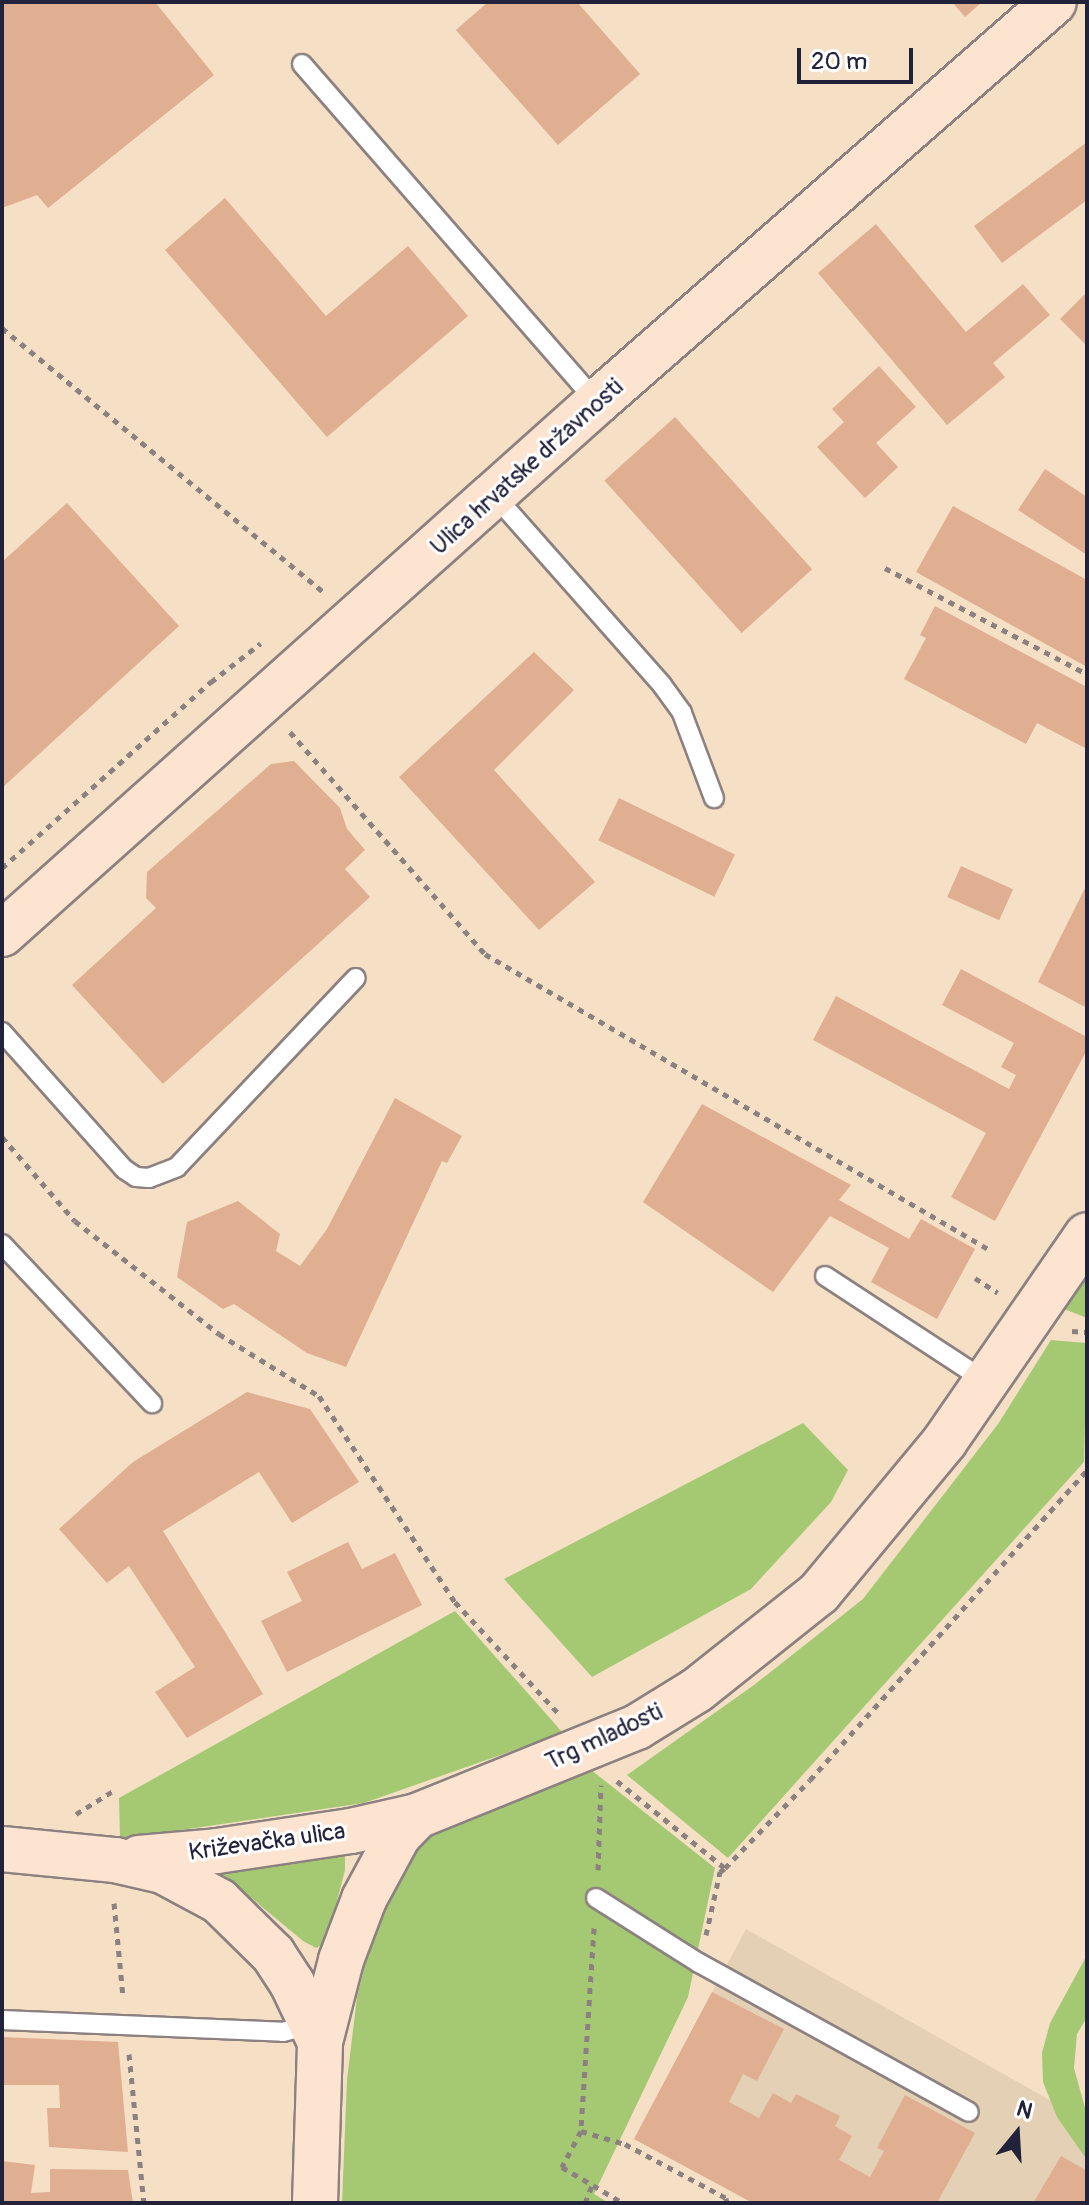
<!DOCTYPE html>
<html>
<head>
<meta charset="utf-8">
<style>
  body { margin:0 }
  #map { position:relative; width:1089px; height:2205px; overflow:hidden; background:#f5e0c6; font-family:Pangolin,sans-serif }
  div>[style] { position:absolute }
  .built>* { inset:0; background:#e4d1b5 }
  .green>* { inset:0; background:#a5c973 }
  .building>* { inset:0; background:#e0ae90; transform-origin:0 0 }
  .path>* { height:5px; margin-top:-2.5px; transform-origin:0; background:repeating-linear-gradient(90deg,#8c8180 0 6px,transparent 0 12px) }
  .roads { filter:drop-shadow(2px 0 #8c8180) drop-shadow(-2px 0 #8c8180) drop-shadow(0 2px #8c8180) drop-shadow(0 -2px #8c8180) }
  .lane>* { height:18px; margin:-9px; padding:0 9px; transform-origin:9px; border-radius:9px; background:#fff }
  .secondary>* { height:44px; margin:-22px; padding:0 22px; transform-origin:22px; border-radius:22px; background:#fde4d1 }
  span { translate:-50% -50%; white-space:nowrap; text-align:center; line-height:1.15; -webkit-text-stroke:6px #fff; paint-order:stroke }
  .street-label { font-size:24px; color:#22223b }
  .frame { position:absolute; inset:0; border:4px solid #22223b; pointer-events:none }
  .north { position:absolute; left:977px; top:2093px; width:80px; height:80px; -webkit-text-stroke:6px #fff; paint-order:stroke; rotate:18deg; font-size:22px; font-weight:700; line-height:32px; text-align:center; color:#22223b }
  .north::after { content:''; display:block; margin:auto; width:28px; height:36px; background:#22223b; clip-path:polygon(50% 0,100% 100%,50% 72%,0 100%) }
  .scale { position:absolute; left:797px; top:48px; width:116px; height:36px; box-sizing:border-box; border:4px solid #22223b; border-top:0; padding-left:10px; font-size:24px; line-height:28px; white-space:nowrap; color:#22223b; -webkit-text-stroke:6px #fff; paint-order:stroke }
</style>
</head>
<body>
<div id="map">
  <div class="built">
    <div style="clip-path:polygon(746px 1929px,1087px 2121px,1087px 2203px,753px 2203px,634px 2139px)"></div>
  </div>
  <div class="green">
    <div style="clip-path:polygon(1087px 1276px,1087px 1318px,1064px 1309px)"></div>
    <div style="clip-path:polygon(1051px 1340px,1087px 1343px,1084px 1462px,728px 1858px,627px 1775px,754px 1685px,863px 1599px,998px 1424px)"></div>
    <div style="clip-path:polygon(803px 1423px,848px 1470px,831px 1502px,751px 1589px,592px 1677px,504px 1579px)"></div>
    <div style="clip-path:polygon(455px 1611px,563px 1733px,364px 1803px,120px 1839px,119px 1798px)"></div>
    <div style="clip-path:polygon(590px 1769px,715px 1868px,688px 1997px,594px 2194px,609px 2203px,342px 2203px,347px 2080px,357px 1997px,380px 1903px,403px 1865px,434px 1833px,463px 1815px)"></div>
    <div style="clip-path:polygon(334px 1851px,345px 1857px,345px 1870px,326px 1943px,316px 1948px,303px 1941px,219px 1871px)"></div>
    <div style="clip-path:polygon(1087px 1955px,1087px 2017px,1077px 2034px,1074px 2068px,1087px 2115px,1087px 2160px,1057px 2117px,1043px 2082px,1042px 2053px,1050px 2023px)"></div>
  </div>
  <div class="building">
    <div style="clip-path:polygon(2px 2px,155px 2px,214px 75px,48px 208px,37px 195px,2px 208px)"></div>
    <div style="clip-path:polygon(488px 2px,577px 2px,640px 74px,558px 145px,456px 30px)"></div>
    <div style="clip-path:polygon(952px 2px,982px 2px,965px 17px)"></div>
    <div style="clip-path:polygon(1087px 142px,1087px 200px,1002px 263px,974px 226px)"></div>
    <div style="clip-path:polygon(225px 198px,326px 316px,408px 246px,468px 316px,327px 437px,165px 250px)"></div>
    <div style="clip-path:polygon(876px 224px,966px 332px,1023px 284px,1050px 315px,993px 363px,1005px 377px,947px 425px,818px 273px)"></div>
    <div style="clip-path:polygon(1087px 292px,1087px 346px,1060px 319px)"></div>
    <div style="clip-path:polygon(879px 366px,916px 407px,876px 443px,898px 467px,865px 498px,817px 447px,844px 422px,832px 409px)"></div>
    <div style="left:675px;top:417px;width:205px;height:95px;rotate:48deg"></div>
    <div style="clip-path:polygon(1045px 469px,1087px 497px,1087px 555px,1018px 510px)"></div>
    <div style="clip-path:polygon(67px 503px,179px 626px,2px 788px,2px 562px)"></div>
    <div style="clip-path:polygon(953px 506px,1087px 580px,1087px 667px,916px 572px)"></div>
    <div style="clip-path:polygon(935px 606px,1087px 687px,1087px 749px,1037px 723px,1026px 744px,904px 679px,926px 638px,920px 635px)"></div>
    <div style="clip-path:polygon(534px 652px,574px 690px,494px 770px,595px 882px,539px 930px,399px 777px)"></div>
    <div style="clip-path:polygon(294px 761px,340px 808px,347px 829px,365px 850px,345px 869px,370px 897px,163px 1084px,72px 985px,156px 908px,146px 898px,147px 872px,271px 764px)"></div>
    <div style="left:619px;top:798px;width:129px;height:47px;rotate:26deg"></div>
    <div style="left:961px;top:866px;width:57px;height:34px;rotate:24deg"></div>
    <div style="clip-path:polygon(1087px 884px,1087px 1008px,1038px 982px)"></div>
    <div style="clip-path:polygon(961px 969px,1087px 1037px,1087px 1050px,995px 1221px,951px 1197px,986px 1133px,813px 1040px,836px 996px,1009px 1089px,1016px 1075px,1001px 1067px,1014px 1043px,942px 1005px)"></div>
    <div style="clip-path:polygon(395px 1098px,462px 1136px,447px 1163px,442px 1161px,346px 1367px,307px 1353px,234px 1304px,223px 1309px,177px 1277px,187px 1222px,238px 1201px,280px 1234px,276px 1251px,300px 1266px,327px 1229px)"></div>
    <div style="clip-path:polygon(702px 1104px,851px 1185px,839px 1200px,909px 1239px,921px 1219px,975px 1249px,937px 1319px,871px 1282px,889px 1248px,830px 1216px,773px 1292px,643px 1202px)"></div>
    <div style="clip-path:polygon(247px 1392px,310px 1409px,359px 1482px,292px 1523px,259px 1472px,163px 1531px,263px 1694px,187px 1738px,155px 1692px,195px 1667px,129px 1566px,107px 1583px,59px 1529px,133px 1462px)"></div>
    <div style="clip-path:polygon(348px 1542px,362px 1569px,395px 1553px,422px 1605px,287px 1672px,261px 1621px,302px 1601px,287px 1572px)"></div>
    <div style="clip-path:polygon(712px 1992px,784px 2029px,757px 2081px,743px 2074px,729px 2102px,759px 2118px,773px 2093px,791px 2103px,796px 2094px,840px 2116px,835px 2126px,852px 2136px,839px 2160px,870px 2177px,884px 2151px,877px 2148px,905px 2095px,975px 2133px,937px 2203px,753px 2203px,634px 2139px)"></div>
    <div style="clip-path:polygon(2px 2037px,118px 2042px,128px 2152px,49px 2147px,47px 2108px,60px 2108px,59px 2085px,2px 2085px)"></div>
    <div style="clip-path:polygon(1061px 2156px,1087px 2171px,1087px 2203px,1033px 2203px)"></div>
    <div style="clip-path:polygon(2px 2161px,35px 2165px,31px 2193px,50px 2192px,50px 2169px,128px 2170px,133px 2203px,2px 2203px)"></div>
  </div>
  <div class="path">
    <div style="left:2px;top:328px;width:416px;rotate:39.4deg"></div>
    <div style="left:885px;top:568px;width:228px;rotate:27.7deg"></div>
    <div style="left:290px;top:732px;width:295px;rotate:48.7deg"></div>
    <div style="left:485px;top:954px;width:583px;rotate:30.39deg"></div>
    <div style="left:2px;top:868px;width:280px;rotate:-41.7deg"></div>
    <div style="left:211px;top:682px;width:63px;rotate:-38deg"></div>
    <div style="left:2px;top:1137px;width:111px;rotate:49deg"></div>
    <div style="left:75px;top:1221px;width:183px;rotate:38.1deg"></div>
    <div style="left:219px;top:1334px;width:118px;rotate:31.8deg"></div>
    <div style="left:319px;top:1396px;width:247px;rotate:56.6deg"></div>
    <div style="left:455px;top:1602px;width:153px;rotate:47.1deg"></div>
    <div style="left:975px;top:1278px;width:27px;rotate:33deg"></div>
    <div style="left:1072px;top:1331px;width:15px;rotate:4deg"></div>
    <div style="left:617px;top:1781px;width:139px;rotate:38.9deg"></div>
    <div style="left:725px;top:1868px;width:122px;rotate:-46deg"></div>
    <div style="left:810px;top:1780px;width:416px;rotate:-48.2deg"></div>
    <div style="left:76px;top:1814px;width:44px;rotate:-31.9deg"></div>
    <div style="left:598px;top:1870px;width:85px;rotate:-88deg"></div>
    <div style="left:114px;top:1903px;width:94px;rotate:84.5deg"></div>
    <div style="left:594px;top:1928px;width:203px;rotate:93.7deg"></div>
    <div style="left:581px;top:2131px;width:41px;rotate:117.8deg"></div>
    <div style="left:562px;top:2167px;width:71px;rotate:30.5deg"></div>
    <div style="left:706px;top:1935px;width:65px;rotate:-77.5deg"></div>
    <div style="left:720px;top:1872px;width:6px;rotate:-39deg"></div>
    <div style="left:129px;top:2054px;width:150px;rotate:84.3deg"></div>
    <div style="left:581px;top:2131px;width:46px;rotate:16.5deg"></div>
    <div style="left:625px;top:2144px;width:115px;rotate:28.1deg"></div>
    <div style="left:726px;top:2198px;width:5px;rotate:79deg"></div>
    <div style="left:585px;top:2203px;width:18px;rotate:-68deg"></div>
  </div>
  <div class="roads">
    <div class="lane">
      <div style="left:302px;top:64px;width:449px;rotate:48.9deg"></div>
      <div style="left:495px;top:496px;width:252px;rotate:48.5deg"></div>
      <div style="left:662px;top:685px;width:34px;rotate:54deg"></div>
      <div style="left:682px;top:713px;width:91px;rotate:69.4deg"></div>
      <div style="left:2px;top:1032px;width:183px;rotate:48.3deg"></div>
      <div style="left:124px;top:1169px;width:14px;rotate:34deg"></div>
      <div style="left:136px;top:1177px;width:13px;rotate:4deg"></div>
      <div style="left:149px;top:1178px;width:30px;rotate:-21deg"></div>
      <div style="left:177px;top:1167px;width:260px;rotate:-46.6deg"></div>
      <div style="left:2px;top:1244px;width:219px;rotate:46.7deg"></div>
      <div style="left:825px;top:1276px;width:194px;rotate:33.2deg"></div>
      <div style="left:596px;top:1898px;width:122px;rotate:32.3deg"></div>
      <div style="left:699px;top:1963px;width:308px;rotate:28.9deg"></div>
      <div style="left:2px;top:2020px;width:281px;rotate:2.4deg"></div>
      <div style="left:283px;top:2032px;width:30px;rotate:-15deg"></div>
    </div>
    <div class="secondary">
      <div style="left:2px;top:934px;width:798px;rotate:-41.8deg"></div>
      <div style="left:597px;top:402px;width:607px;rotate:-41.19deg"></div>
      <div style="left:2px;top:1849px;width:114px;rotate:5.6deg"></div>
      <div style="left:115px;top:1860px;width:49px;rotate:12.9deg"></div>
      <div style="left:163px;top:1871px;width:64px;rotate:28.2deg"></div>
      <div style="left:219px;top:1901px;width:76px;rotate:44.5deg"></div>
      <div style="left:273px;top:1954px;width:35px;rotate:57deg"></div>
      <div style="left:292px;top:1983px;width:65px;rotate:64.6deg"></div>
      <div style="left:139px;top:1858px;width:78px;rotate:-5.1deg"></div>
      <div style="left:217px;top:1851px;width:135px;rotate:-8.5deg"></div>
      <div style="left:351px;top:1831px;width:68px;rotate:-12.8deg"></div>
      <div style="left:315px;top:2203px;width:161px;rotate:-88.2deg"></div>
      <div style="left:320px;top:2042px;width:85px;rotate:-75.6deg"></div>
      <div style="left:341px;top:1960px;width:65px;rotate:-69.3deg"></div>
      <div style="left:364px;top:1899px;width:72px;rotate:-61.6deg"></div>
      <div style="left:398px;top:1836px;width:28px;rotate:-46deg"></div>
      <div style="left:417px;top:1816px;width:237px;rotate:-22deg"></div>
      <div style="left:637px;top:1727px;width:70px;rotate:-31.7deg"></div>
      <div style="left:697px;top:1690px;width:156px;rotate:-38.5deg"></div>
      <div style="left:819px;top:1593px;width:197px;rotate:-50.3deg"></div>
      <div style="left:945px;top:1441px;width:250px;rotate:-55.4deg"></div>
    </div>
  </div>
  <div class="street-label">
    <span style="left:527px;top:467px;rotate:-42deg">Ulica hrvatske državnosti</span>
    <span style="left:604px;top:1737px;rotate:-25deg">Trg mladosti</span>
    <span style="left:267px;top:1842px;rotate:-8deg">Križevačka ulica</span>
  </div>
  <div class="frame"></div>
  <div class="north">N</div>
  <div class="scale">20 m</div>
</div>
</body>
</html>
